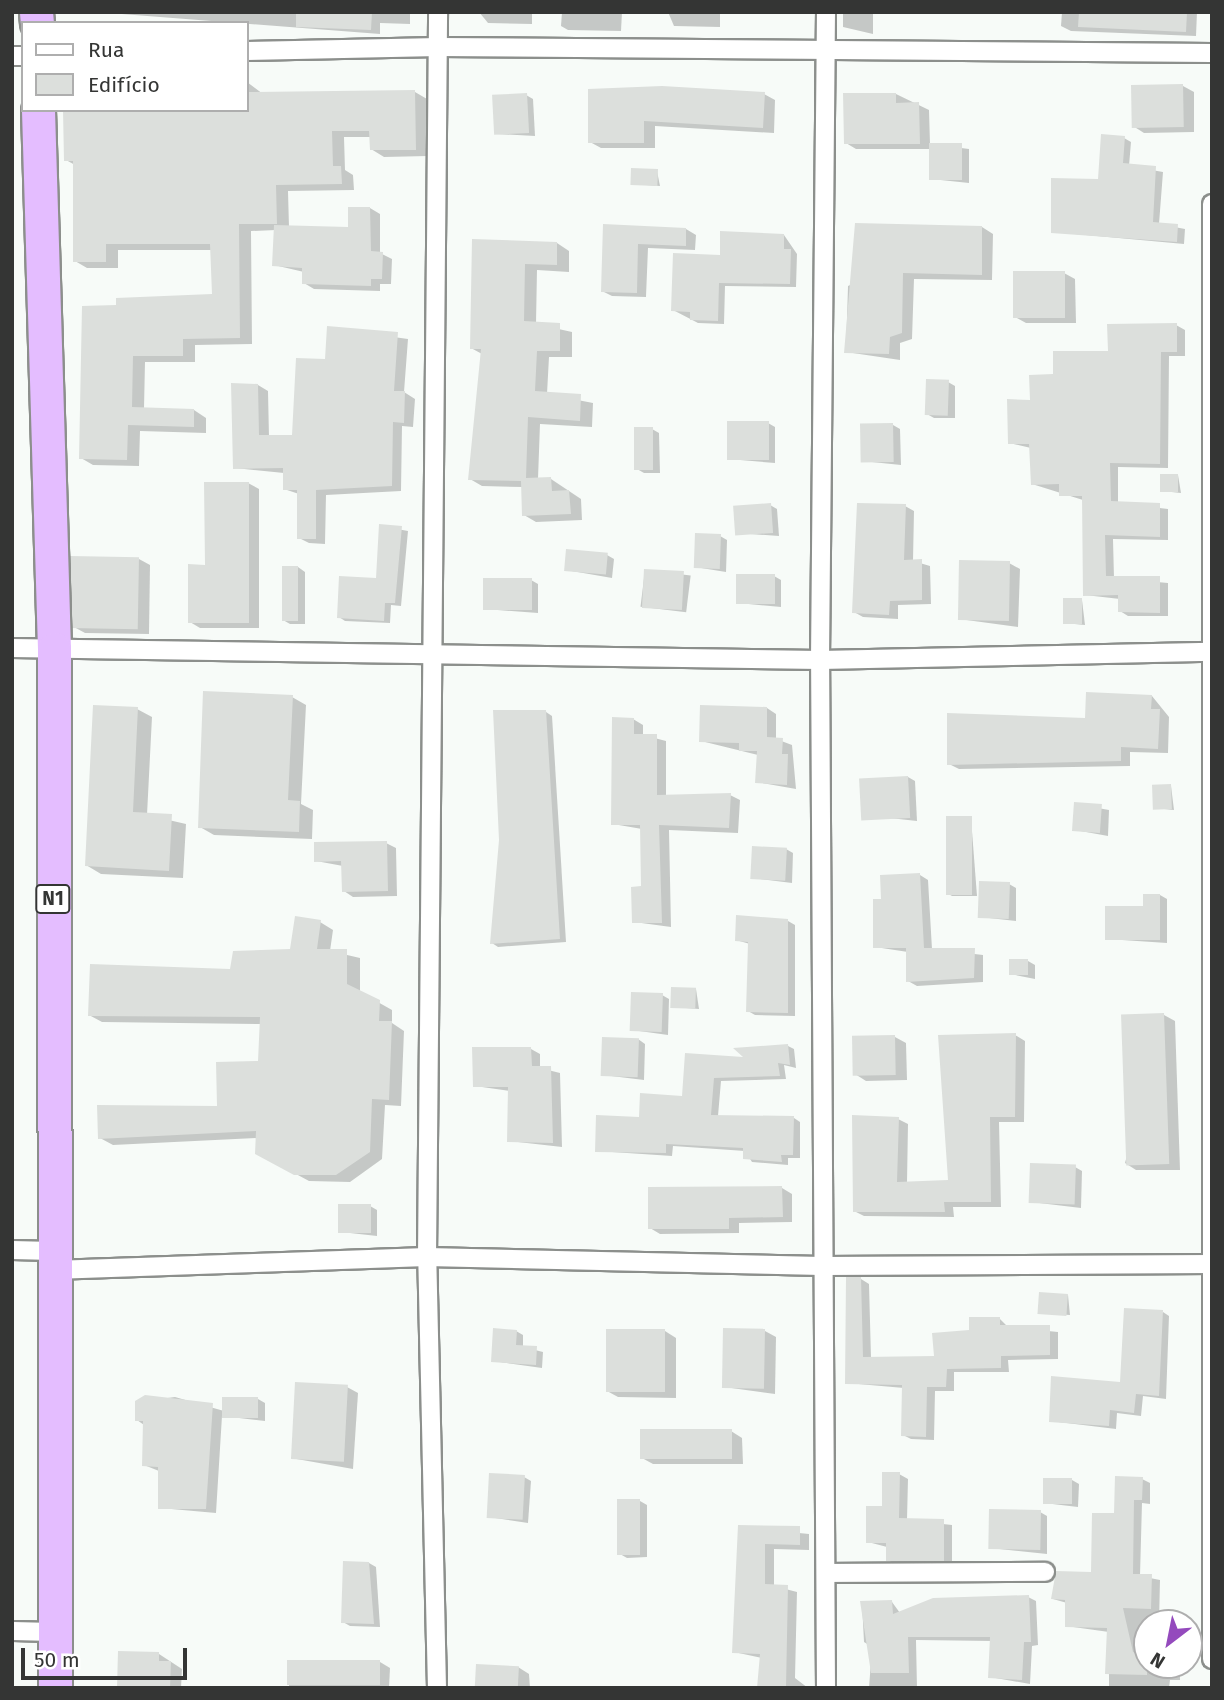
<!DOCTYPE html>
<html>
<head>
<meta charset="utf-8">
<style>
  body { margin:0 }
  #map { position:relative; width:1224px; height:1700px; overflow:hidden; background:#f7fbf8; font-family:"Fira Sans",sans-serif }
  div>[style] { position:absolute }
  .shadow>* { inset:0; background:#0003; transform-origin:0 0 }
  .building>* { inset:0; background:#dcdfdc; transform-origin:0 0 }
  .roads { filter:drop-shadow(2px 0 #8c8f8c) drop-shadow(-2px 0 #8c8f8c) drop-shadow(0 2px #8c8f8c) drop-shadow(0 -2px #8c8f8c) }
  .street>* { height:18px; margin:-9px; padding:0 9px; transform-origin:9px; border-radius:9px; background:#fff }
  .highway>* { height:33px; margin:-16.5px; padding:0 16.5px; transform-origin:16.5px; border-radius:16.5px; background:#e4bdff }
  span { translate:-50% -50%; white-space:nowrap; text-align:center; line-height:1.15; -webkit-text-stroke:5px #fff; paint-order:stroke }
  .shield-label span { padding:2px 5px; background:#fff; border:2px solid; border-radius:5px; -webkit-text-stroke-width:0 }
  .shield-label { font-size:19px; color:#343534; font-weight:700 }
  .frame { position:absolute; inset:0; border:14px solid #343534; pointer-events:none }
  .legend { position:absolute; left:21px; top:21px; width:228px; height:91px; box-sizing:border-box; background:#fff; border:2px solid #aeaeae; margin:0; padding:9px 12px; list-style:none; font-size:21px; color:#343534 }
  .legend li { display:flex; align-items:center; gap:14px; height:35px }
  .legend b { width:35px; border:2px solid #aeaeae }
  .north { position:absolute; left:1133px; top:1609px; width:70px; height:70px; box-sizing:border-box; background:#fff; border:2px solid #aeaeae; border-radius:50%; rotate:212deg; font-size:19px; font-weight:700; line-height:28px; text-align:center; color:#343534 }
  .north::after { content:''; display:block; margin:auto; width:24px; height:32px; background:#944abd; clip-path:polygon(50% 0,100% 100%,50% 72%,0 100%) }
  .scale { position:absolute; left:21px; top:1648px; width:166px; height:32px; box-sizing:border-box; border:4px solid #343534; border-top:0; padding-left:9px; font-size:21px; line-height:24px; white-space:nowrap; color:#343534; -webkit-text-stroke:5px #fff; paint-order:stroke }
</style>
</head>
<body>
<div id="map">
  <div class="shadow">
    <div style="clip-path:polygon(96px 12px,410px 12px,410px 24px,380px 23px,380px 34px)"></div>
    <div style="clip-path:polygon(479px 12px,532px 12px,532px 24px,488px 23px)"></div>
    <div style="clip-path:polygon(562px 12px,622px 12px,621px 31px,568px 30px,561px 26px)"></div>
    <div style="clip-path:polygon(668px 12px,720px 12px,720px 27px,674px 26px)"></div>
    <div style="clip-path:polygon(843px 12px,873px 12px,873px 34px,843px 27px)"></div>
    <div style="clip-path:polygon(1062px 12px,1197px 12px,1196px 36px,1071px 31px,1061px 26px)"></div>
    <div style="clip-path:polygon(247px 82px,263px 94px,415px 92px,427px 99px,428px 156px,384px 157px,371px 149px,371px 137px,344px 137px,345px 170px,353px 175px,354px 190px,288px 191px,289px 227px,350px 229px,370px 208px,380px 214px,380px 253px,392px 259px,391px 284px,380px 284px,380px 291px,314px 289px,304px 283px,304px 272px,274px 265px,276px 230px,251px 231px,252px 344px,195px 345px,195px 362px,145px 362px,144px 409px,194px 410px,206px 418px,206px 433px,140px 431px,139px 466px,93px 465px,81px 458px,118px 307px,213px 296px,212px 250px,118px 250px,118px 268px,87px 268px,75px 261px,75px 165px,66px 160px,247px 110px)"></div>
    <div style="clip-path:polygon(1183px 86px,1194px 92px,1194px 132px,1144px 133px,1133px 126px)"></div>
    <div style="clip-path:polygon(590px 91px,764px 94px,775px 100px,774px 133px,655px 126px,655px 148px,601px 148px,590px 142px)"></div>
    <div style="clip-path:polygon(896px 94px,929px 110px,930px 144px,969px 149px,969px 183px,931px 179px,931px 149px,856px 149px,846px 143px)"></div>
    <div style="clip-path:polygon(526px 95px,533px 99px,535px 136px,496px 134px)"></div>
    <div style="clip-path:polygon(1124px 138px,1131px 142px,1129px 166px,1163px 172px,1159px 224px,1185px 229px,1184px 244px,1053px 232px,1099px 181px)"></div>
    <div style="clip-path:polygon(657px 171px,660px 186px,632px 184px)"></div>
    <div style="clip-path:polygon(604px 226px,686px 229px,696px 235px,695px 250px,648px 248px,646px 297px,612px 296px,602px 291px)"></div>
    <div style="clip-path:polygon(982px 227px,993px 234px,992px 280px,914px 279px,912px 339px,900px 343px,900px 360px,846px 352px,848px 286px)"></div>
    <div style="clip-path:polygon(784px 235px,797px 254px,796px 287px,725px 286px,724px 324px,698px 323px,673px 310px,721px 257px)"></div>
    <div style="clip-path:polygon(474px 241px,557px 243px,569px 251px,569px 272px,537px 270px,536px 324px,572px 332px,572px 357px,549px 357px,547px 394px,593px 403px,592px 427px,540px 424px,538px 479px,551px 479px,581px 499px,582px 520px,536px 522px,524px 515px,523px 487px,482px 486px,470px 479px,482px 354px,471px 348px)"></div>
    <div style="clip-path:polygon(1064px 273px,1075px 279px,1076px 323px,1026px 323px,1015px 317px)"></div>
    <div style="clip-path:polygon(1176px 325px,1185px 330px,1185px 356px,1169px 356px,1168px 468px,1118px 467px,1118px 503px,1168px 509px,1168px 540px,1113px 539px,1114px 578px,1168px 583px,1168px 616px,1128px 616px,1120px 611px,1120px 599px,1085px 595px,1083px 500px,1032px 484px,1031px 448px,1009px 443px,1055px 376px)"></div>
    <div style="clip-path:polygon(329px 328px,408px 339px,404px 392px,415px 399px,413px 427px,402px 426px,401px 491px,326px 495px,325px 544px,309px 543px,299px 538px,299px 494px,284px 489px,284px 473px,235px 468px,258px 385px,268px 391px,269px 437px,293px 437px,326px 361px)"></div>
    <div style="clip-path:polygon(948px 382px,955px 386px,955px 418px,934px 418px,927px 414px)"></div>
    <div style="clip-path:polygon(768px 423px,775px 427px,775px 463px,728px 459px)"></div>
    <div style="clip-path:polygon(893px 425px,900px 429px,901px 465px,862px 461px)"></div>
    <div style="clip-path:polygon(652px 429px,659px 433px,660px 473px,644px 473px,637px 469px)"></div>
    <div style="clip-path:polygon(1178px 475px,1181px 493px,1162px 491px)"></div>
    <div style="clip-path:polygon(248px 483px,259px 489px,259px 628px,200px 628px,190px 622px,206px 567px)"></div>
    <div style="clip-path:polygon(770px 505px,777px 509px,779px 536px,736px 533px)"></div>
    <div style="clip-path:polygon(905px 506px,914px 511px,913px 561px,930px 566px,931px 604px,898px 605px,898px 619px,863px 617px,854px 612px)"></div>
    <div style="clip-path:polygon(381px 526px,408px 531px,401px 606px,391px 605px,390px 623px,345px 621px,339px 617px,378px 580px)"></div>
    <div style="clip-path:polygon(720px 536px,727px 540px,726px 572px,695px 567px)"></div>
    <div style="clip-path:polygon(607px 555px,614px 559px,612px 578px,566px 570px)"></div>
    <div style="clip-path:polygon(139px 559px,150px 565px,149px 634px,85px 633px,74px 627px)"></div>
    <div style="clip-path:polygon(1009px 563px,1020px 569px,1018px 627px,959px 619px)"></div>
    <div style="clip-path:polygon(298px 567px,305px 572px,305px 624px,290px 624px,283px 620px)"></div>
    <div style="left:645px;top:570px;width:46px;height:37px;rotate:7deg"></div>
    <div style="clip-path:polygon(774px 576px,781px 580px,781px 607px,738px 603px)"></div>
    <div style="clip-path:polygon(531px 580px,538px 584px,538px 613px,485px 609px)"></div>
    <div style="clip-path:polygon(1082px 600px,1085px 625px,1064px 623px)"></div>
    <div style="clip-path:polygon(1152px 696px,1169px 717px,1168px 753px,1130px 752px,1130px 766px,959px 769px,949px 764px)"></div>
    <div style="clip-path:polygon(292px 697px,306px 705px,301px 804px,313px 810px,312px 839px,214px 835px,200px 827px)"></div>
    <div style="clip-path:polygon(767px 708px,776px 714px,776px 739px,792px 745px,796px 789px,757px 782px,758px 755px,701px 741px)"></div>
    <div style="clip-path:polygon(137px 709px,152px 717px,147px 815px,186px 824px,183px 878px,101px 874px,86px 865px)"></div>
    <div style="clip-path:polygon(546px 712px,552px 716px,566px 942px,498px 947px,492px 943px,501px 840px)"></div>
    <div style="clip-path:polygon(633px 719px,643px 725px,643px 735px,666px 741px,666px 796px,730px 795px,740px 800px,738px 833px,669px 830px,671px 927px,634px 922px,643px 888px,642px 829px,613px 824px)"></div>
    <div style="clip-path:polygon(908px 777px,915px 781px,917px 821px,862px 815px)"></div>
    <div style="clip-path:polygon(1171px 786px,1174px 810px,1154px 808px)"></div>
    <div style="clip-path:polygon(1076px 804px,1109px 810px,1108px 836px,1075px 830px)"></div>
    <div style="clip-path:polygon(971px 818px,977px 896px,952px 896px,947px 893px)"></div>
    <div style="clip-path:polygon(386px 843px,396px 848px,397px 896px,353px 897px,344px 891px,343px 866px,316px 861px)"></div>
    <div style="clip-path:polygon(786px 849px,793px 853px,792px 883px,753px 878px)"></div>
    <div style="clip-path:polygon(920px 875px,928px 880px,932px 949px,983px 955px,983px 982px,917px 986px,908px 981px,908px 952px,875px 947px,883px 900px)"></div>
    <div style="clip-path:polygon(1009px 884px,1016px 888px,1016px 921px,980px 917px)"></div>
    <div style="clip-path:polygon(1160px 895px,1167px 899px,1167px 943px,1107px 939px)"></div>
    <div style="clip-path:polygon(788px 921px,795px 925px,795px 1016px,755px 1015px,748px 1011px,750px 944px,736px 940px)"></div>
    <div style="clip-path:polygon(320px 922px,333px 930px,330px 951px,360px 958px,360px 992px,392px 1010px,392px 1023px,404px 1031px,401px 1106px,385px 1105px,382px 1159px,350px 1182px,309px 1181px,257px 1153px,257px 1138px,113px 1145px,100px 1138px,219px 1108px,260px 1063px,262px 1024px,102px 1022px,89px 1015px,292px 951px)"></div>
    <div style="clip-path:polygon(1028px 961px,1035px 965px,1035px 979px,1010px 974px)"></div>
    <div style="clip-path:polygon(696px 989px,699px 1009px,673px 1007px)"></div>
    <div style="clip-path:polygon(662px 995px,669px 999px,668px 1035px,632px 1030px)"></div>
    <div style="clip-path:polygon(1164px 1015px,1175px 1021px,1180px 1170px,1136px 1170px,1125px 1163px)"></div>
    <div style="clip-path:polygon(1015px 1035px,1025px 1041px,1024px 1122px,999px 1122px,1001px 1207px,953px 1207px,954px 1217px,864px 1216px,854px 1211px,898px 1119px,908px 1124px,907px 1183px,949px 1181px)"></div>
    <div style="clip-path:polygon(895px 1037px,906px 1043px,907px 1080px,866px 1081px,855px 1074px,854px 1040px)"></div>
    <div style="clip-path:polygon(638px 1039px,645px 1044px,644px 1080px,603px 1075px)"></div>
    <div style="clip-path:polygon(788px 1046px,794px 1049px,796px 1068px,784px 1065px,786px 1079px,721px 1081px,718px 1116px,794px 1118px,800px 1122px,800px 1158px,788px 1158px,788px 1165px,752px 1162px,745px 1151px,673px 1146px,672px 1156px,597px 1151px,640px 1119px,683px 1098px,686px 1055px,748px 1059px)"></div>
    <div style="clip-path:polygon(531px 1049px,540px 1054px,540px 1068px,560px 1073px,562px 1147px,509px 1141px,510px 1091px,475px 1086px)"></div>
    <div style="clip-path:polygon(1075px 1167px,1082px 1171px,1081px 1208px,1031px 1202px)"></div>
    <div style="clip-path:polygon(782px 1188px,792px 1194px,792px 1222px,739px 1223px,739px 1233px,660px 1234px,650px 1228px)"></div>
    <div style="clip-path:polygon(370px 1206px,377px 1210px,377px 1236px,341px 1232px)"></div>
    <div style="clip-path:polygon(861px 1279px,869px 1284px,871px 1358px,936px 1357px,999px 1318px,1008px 1327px,1058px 1332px,1058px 1359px,1008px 1360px,1009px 1372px,954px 1372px,954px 1391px,935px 1391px,934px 1440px,911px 1439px,903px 1435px,904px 1388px,847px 1383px)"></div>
    <div style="clip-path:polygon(1068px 1295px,1070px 1315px,1040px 1313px)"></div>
    <div style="clip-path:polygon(1163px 1312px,1169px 1316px,1166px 1399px,1143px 1396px,1141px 1416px,1117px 1413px,1116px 1429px,1050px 1421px,1122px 1384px)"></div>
    <div style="clip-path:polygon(516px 1331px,523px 1335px,523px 1347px,543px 1352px,542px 1368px,493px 1361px)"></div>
    <div style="clip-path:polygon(665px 1331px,676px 1338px,676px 1398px,618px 1397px,607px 1391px)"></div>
    <div style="clip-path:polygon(765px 1331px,776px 1337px,775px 1394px,724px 1387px)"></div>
    <div style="clip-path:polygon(347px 1387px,358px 1393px,353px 1469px,291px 1458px)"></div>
    <div style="clip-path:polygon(175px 1397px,224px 1411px,258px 1399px,265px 1403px,265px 1421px,222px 1416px,216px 1513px,160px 1508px,159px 1471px,144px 1465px,144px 1425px,137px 1420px,137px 1402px)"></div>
    <div style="clip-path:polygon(731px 1431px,742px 1438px,743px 1464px,653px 1464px,642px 1458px)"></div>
    <div style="clip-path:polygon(899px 1474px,908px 1479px,907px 1520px,952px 1525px,952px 1565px,896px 1565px,888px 1560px,887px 1547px,868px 1542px)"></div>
    <div style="clip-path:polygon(524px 1477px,531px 1481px,528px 1523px,489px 1517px)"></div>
    <div style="clip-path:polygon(1142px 1479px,1150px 1483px,1150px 1504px,1142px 1503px,1140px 1576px,1160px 1580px,1159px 1623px,1147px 1623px,1147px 1665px,1180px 1665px,1180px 1680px,1170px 1680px,1169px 1688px,1109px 1688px,1109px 1632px,1066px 1626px,1067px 1603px,1053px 1599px,1093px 1574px,1116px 1515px)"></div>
    <div style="clip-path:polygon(1072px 1480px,1079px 1484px,1078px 1507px,1044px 1503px)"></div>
    <div style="clip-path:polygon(640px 1501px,647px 1505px,647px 1557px,627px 1558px,620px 1554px)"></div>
    <div style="clip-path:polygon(1040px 1512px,1047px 1516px,1047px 1554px,990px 1548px)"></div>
    <div style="clip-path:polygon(740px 1527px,809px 1534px,809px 1550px,774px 1549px,774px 1586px,797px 1592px,795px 1678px,808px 1688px,761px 1688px,762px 1658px,734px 1652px)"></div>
    <div style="clip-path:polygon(369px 1563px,376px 1567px,380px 1627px,350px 1626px,343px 1622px)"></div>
    <div style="clip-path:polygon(1028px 1597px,1036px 1601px,1038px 1645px,1032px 1646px,1030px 1684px,990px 1677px,992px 1641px,916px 1640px,917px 1688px,869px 1688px,872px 1647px,864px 1642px,862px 1603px,892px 1602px,900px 1613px)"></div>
    <div style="clip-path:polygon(159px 1654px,182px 1669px,181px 1688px,119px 1688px)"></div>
    <div style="clip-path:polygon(289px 1662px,380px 1662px,390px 1668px,389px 1688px,289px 1688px)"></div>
    <div style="clip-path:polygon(518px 1667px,529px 1674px,530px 1688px,477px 1688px)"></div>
  </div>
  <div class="building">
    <div style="clip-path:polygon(296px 12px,372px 12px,371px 30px,296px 27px)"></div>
    <div style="clip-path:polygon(1079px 12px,1187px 12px,1186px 32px,1078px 27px)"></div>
    <div style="left:1183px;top:84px;width:43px;height:52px;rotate:89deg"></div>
    <div style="clip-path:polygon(662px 86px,765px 92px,763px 128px,644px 121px,644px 143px,588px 143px,588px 89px)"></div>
    <div style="clip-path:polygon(415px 90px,416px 150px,370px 150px,369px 131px,332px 131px,333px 166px,341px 166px,342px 184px,276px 185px,277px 224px,239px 224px,240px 338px,183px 339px,183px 356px,133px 356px,132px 407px,194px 409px,194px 427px,128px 425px,127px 460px,79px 459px,82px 306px,116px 305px,116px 298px,212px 294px,210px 244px,106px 244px,106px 262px,73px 262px,73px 161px,64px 161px,63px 110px,247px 110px,247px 92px)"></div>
    <div style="left:527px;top:93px;width:40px;height:35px;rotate:87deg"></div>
    <div style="clip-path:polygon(843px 93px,896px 93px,896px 103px,919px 102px,920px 144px,844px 144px)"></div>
    <div style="clip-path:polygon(1101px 134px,1125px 136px,1123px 163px,1156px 166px,1153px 222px,1178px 224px,1177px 242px,1051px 233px,1051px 178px,1098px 179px)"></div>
    <div style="left:929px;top:143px;width:33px;height:37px"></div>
    <div style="left:631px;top:168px;width:27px;height:17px;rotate:2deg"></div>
    <div style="clip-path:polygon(348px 207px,370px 207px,371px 251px,383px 252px,382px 279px,371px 279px,371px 286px,302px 284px,302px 268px,272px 266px,274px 225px,348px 227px)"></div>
    <div style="clip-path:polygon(855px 223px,982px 226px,982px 275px,903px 273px,902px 333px,890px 337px,889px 354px,844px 353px)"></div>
    <div style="clip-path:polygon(603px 224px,686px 228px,686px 246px,638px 244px,637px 293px,601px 292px)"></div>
    <div style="clip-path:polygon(720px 231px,784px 234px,784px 249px,791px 249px,790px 284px,719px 283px,718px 321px,690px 320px,690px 312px,671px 311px,673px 253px,720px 255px)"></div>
    <div style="clip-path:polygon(472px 239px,557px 242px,557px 265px,525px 264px,524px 321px,560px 323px,560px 351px,537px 351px,535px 391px,581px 394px,580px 421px,528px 417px,526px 478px,551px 477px,552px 491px,569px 490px,571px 514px,522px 516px,521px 481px,468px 480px,481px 349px,470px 349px)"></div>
    <div style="left:1013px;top:271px;width:52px;height:47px"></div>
    <div style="clip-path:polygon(1177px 323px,1177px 352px,1161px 352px,1160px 464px,1110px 463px,1111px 501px,1160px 503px,1160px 537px,1105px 535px,1106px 576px,1160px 576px,1160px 613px,1118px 612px,1118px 595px,1083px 596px,1082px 496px,1059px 496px,1059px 484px,1031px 485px,1029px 444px,1008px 444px,1007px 399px,1030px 400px,1029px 375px,1053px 374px,1053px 351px,1108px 351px,1107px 324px)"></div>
    <div style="clip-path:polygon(327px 326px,398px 332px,394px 391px,405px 391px,404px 423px,393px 422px,392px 486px,316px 490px,316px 539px,297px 539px,297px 490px,283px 490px,283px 468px,233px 469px,231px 383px,258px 384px,259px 435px,292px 435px,296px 358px,325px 359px)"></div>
    <div style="left:926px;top:379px;width:23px;height:36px;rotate:2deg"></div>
    <div style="left:727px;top:421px;width:42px;height:39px"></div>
    <div style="left:893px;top:423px;width:39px;height:33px;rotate:89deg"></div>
    <div style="left:634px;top:427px;width:19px;height:43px"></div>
    <div style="left:1160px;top:474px;width:18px;height:18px"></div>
    <div style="clip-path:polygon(204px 482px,249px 482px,249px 623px,188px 623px,188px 564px,205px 565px)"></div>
    <div style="left:771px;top:503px;width:30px;height:38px;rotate:86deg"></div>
    <div style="clip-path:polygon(857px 503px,906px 504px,904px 560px,922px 559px,922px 600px,890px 601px,889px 615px,852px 613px)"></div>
    <div style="clip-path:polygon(379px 524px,402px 526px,395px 603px,385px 603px,384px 621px,337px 618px,339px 576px,376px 578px)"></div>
    <div style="left:695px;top:533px;width:26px;height:35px;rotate:2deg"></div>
    <div style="left:566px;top:549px;width:42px;height:22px;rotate:5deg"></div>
    <div style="left:70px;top:556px;width:69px;height:72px;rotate:1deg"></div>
    <div style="left:959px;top:560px;width:51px;height:60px;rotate:1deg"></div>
    <div style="left:282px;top:566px;width:16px;height:55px"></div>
    <div style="left:644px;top:569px;width:40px;height:39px;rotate:3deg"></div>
    <div style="left:736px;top:574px;width:39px;height:30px"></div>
    <div style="left:483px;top:578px;width:49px;height:32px"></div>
    <div style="left:1063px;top:598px;width:19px;height:26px"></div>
    <div style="clip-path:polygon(203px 691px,293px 695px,288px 800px,300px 801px,299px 832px,198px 828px)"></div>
    <div style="clip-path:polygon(1086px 692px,1152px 695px,1151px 709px,1160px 709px,1158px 749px,1121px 747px,1121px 761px,947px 765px,947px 713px,1085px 718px)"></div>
    <div style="clip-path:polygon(93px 705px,138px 707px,133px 812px,172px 814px,169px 871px,85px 866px)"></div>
    <div style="clip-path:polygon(700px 705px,767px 707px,767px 737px,783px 738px,782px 754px,788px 754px,787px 785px,755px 783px,757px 751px,739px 751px,739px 743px,699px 742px)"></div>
    <div style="clip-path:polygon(493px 710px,546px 710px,560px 939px,490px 944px,499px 840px)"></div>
    <div style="clip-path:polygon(612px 717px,634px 718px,634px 734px,657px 734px,657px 795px,731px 793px,729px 828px,659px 825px,662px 923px,632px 923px,631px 887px,641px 886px,640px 825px,611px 825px)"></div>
    <div style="left:908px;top:776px;width:42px;height:49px;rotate:87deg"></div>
    <div style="left:1171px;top:784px;width:25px;height:19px;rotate:88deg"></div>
    <div style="left:1074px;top:802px;width:28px;height:29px;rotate:4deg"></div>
    <div style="left:972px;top:816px;width:79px;height:26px;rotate:90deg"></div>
    <div style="clip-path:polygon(387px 841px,388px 891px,342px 892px,341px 861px,314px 862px,314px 842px)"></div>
    <div style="left:752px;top:846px;width:35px;height:33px;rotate:3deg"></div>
    <div style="clip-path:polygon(920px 873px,924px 948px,975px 948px,974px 978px,906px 982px,906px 948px,873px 948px,873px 899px,881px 899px,880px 875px)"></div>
    <div style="left:979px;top:881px;width:31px;height:37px;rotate:2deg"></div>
    <div style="clip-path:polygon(1143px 894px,1160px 894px,1160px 940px,1105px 940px,1105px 906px,1143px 906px)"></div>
    <div style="clip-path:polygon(736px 915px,788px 919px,788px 1013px,746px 1012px,748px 942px,735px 941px)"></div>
    <div style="clip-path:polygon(295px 916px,321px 920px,317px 949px,347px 949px,347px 984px,380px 1000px,379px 1021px,392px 1021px,389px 1100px,372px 1099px,370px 1152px,336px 1175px,294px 1175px,255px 1154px,256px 1131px,98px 1139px,97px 1105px,217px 1106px,216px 1062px,258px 1061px,260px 1017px,88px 1016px,90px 964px,230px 969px,233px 951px,290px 949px)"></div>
    <div style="left:1009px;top:959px;width:19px;height:16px"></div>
    <div style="left:671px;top:987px;width:25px;height:21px;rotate:2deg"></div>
    <div style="left:631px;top:992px;width:32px;height:39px;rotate:2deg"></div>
    <div style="left:1164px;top:1013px;width:151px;height:43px;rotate:88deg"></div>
    <div style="clip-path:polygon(1016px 1033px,1015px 1117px,990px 1117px,991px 1202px,944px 1202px,945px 1212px,853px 1212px,852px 1115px,899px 1117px,897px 1182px,948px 1180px,938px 1035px)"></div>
    <div style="left:895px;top:1035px;width:40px;height:43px;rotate:89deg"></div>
    <div style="left:602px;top:1037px;width:37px;height:39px;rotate:2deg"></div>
    <div style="clip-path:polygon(788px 1044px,790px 1065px,778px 1063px,780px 1076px,714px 1078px,711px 1115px,794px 1116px,793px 1155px,781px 1155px,782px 1162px,743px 1159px,743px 1148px,666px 1144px,666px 1153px,595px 1152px,596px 1115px,639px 1117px,640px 1093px,682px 1096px,685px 1053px,743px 1057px,733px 1048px)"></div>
    <div style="clip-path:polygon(472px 1047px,531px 1047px,532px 1066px,551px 1066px,553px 1143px,507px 1142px,508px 1087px,473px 1087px)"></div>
    <div style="left:1030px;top:1163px;width:46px;height:40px;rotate:2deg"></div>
    <div style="clip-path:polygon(782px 1186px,783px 1217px,729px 1218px,729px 1229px,648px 1229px,648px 1187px)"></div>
    <div style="left:338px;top:1204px;width:33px;height:29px"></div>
    <div style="clip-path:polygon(846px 1277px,861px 1277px,863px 1357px,934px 1356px,932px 1333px,969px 1330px,969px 1317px,1000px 1317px,1000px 1325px,1050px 1325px,1050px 1355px,1001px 1356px,1001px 1368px,947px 1369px,946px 1387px,927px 1387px,926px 1437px,901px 1436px,902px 1385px,845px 1384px)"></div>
    <div style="left:1039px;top:1292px;width:29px;height:22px;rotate:4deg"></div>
    <div style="clip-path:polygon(1124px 1308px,1163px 1310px,1159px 1396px,1136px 1394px,1134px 1413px,1110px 1410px,1109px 1426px,1049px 1422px,1051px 1376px,1120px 1382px)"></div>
    <div style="clip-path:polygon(493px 1328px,517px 1330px,516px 1345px,537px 1346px,536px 1365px,491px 1362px)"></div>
    <div style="left:723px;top:1328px;width:42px;height:60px;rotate:1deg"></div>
    <div style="left:606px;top:1329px;width:59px;height:63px"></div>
    <div style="left:295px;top:1382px;width:53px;height:77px;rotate:3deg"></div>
    <div style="clip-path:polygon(145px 1395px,213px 1403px,206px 1509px,158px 1509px,158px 1467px,142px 1466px,143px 1421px,135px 1421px,135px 1401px)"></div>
    <div style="left:222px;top:1397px;width:36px;height:21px"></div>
    <div style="left:640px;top:1429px;width:92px;height:30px"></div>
    <div style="clip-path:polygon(882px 1472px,900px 1472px,899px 1518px,944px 1519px,944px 1561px,886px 1561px,886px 1543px,866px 1543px,866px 1506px,882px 1506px)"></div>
    <div style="left:489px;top:1473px;width:36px;height:45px;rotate:3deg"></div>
    <div style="clip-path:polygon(1115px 1476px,1143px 1477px,1142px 1500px,1134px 1500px,1133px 1574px,1152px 1574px,1151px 1609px,1123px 1608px,1133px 1652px,1147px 1657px,1147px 1675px,1105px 1674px,1107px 1628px,1065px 1627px,1065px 1600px,1051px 1599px,1056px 1571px,1091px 1572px,1092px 1513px,1114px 1513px)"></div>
    <div style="left:1043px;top:1478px;width:29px;height:26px"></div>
    <div style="left:617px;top:1499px;width:23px;height:56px"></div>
    <div style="left:989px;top:1509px;width:52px;height:40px;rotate:1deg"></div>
    <div style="clip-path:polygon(738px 1525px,800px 1526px,800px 1545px,765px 1544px,765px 1584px,788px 1585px,786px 1688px,757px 1688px,760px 1654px,732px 1653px)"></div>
    <div style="clip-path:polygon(343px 1561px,369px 1562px,374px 1624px,341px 1623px)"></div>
    <div style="clip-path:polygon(1029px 1595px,1031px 1642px,1024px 1642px,1022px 1680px,988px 1678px,990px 1637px,908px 1637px,909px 1673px,871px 1673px,860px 1601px,892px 1600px,893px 1614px,933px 1598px)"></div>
    <div style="clip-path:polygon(118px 1651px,159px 1652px,159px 1661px,171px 1661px,170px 1688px,117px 1688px)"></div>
    <div style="left:287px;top:1660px;width:93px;height:25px"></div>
    <div style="left:476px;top:1664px;width:43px;height:24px;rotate:3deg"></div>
  </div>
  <div class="roads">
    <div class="street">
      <div style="left:247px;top:51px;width:192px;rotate:-1.2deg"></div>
      <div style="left:439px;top:47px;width:773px;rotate:0.44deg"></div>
      <div style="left:12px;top:56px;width:11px"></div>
      <div style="left:1212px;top:204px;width:1455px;rotate:90deg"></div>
      <div style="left:12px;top:648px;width:808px;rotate:0.85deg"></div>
      <div style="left:820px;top:660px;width:392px;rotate:-1.2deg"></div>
      <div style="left:12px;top:1250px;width:41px;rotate:1.4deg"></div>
      <div style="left:53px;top:1270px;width:374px;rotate:-2deg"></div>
      <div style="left:427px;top:1257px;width:395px;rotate:1.3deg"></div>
      <div style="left:822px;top:1266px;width:390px;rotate:-0.3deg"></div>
      <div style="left:828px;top:1573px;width:217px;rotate:-0.3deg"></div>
      <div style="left:12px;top:1631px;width:42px;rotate:1.4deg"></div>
      <div style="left:437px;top:1688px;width:431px;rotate:-91.3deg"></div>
      <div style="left:427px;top:1257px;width:1245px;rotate:-89.49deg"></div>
      <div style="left:826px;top:1688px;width:1028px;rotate:-90.33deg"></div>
      <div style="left:820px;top:660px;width:648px;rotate:-89.47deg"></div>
    </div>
    <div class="highway">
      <div style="left:36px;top:12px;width:11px;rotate:85deg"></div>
      <div style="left:38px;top:110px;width:539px;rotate:88.3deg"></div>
      <div style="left:54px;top:649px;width:1039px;rotate:89.94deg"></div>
    </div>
  </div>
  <div class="shield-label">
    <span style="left:53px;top:899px">N1</span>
  </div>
  <div class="frame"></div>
  <ul class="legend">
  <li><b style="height:9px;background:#fff"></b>Rua</li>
  <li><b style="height:19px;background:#dcdfdc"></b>Edifício</li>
  </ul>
  <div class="north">N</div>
  <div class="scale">50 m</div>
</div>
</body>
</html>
